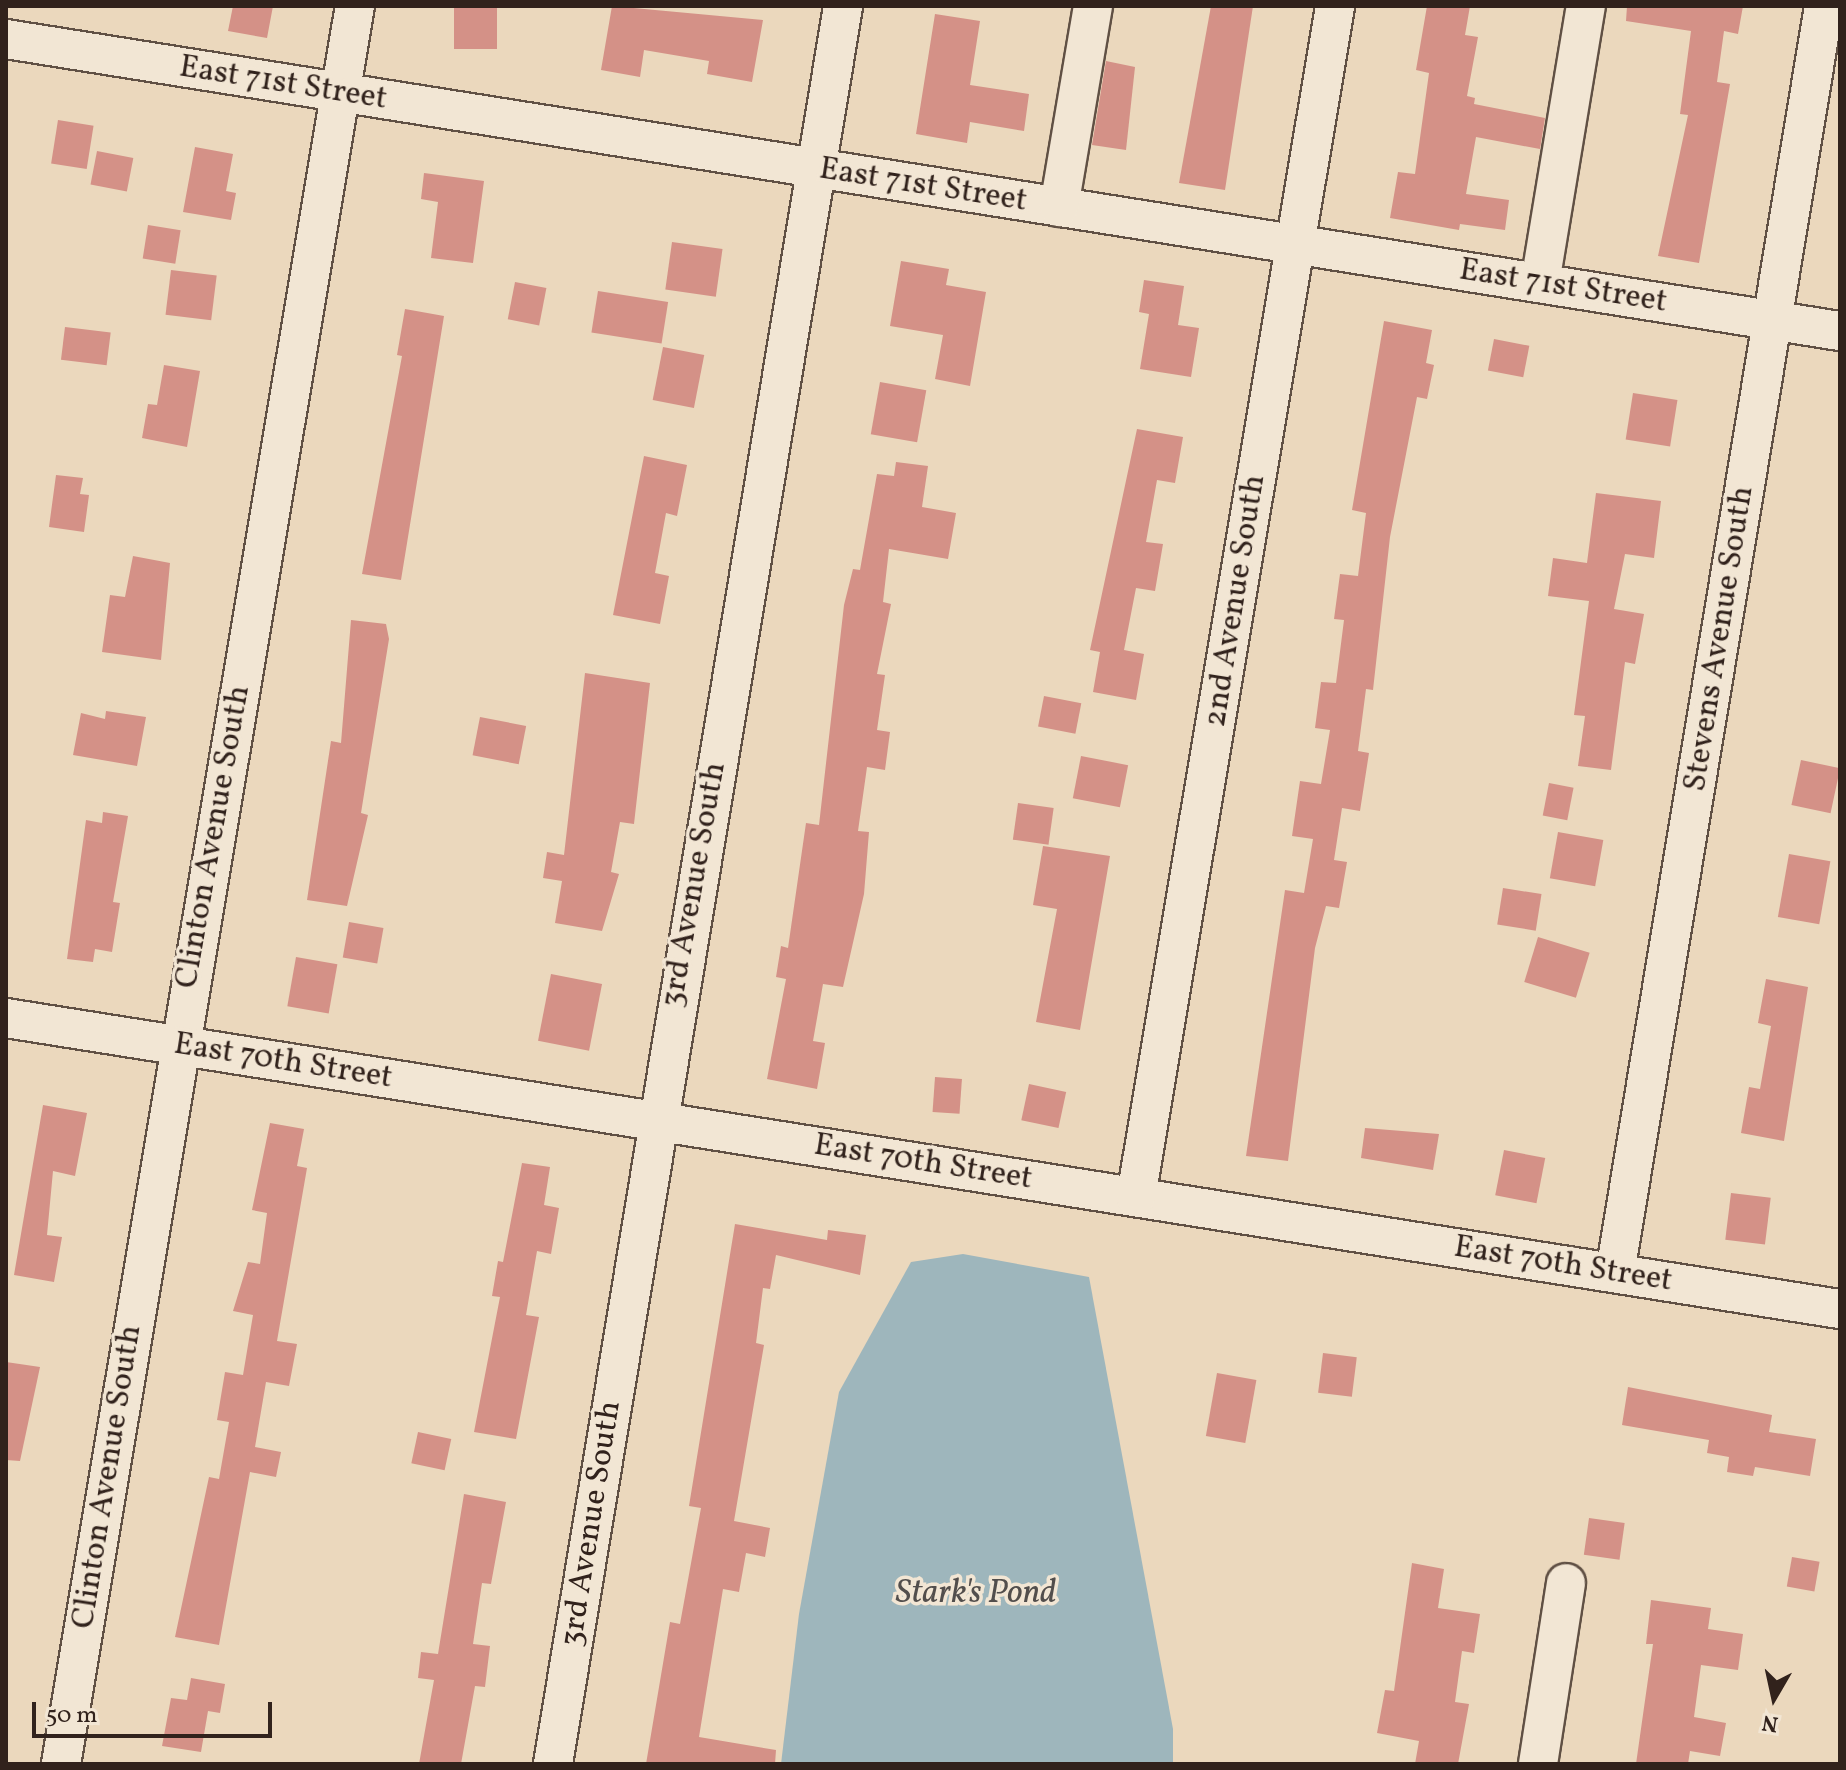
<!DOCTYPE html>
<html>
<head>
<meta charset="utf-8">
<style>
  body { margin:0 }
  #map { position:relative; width:1846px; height:1770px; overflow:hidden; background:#ebd8bd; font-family:Vollkorn,serif }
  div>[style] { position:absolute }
  .water>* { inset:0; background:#9eb6bc }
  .building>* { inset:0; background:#d49187; transform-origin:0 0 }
  .roads { filter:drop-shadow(2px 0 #605044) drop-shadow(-2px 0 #605044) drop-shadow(0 2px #605044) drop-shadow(0 -2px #605044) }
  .minor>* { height:38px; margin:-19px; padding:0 19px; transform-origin:19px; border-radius:19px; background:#f2e6d4 }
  span { translate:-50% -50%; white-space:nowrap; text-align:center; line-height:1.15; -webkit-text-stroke:7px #f2e6d4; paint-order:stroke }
  .street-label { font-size:32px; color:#31221c }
  .water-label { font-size:34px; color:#524e4c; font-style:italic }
  .frame { position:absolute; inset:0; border:8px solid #31221c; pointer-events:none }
  .north { position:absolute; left:1734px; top:1658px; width:80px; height:80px; -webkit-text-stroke:6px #f2e6d4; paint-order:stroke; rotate:189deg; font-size:22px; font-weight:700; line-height:32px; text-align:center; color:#31221c }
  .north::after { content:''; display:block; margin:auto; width:28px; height:36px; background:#31221c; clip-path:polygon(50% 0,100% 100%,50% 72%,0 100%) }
  .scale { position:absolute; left:32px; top:1702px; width:240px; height:36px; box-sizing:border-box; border:4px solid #31221c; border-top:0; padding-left:10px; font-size:24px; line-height:28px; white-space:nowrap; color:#31221c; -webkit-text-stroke:6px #f2e6d4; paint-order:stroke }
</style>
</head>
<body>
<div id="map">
  <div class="water">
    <div style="clip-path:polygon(963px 1254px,1089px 1277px,1173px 1729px,1173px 1764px,781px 1764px,799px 1614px,839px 1392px,911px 1262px)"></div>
  </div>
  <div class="building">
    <div style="clip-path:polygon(233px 6px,273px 6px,267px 38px,228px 31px)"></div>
    <div style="left:454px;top:6px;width:43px;height:43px"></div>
    <div style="clip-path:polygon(612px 6px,763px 20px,752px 82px,707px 74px,709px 61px,644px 50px,640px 77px,601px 70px)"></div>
    <div style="clip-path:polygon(1211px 6px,1253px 6px,1225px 190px,1179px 183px)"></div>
    <div style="clip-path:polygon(1427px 6px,1470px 6px,1465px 35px,1478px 37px,1467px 96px,1475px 98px,1474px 104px,1545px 118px,1540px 149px,1476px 137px,1466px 194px,1509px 200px,1505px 230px,1460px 224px,1459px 230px,1390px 218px,1398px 172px,1415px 174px,1429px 73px,1416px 70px)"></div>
    <div style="clip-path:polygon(1627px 6px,1743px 6px,1738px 34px,1724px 31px,1717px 82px,1730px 84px,1699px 263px,1658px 256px,1688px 115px,1680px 114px,1691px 31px,1626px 21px)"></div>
    <div style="clip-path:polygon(935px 14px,980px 21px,970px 85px,1029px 94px,1024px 131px,970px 122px,967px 143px,916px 134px)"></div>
    <div style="clip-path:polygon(1106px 61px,1135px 67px,1126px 150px,1092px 145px)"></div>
    <div style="left:58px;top:120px;width:36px;height:44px;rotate:9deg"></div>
    <div style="clip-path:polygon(195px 147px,233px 154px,226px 191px,236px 193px,231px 220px,183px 212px)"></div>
    <div style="left:97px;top:151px;width:37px;height:34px;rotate:11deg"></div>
    <div style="clip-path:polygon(424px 173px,484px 181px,473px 263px,431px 258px,438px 202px,421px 199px)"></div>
    <div style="left:148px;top:225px;width:33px;height:34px;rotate:9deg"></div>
    <div style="left:672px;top:242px;width:51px;height:48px;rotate:8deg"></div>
    <div style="clip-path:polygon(901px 261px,949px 269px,946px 285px,986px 292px,970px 386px,935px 379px,943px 335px,890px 326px)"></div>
    <div style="left:171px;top:270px;width:46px;height:45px;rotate:7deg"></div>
    <div style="clip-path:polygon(1144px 280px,1184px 286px,1178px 325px,1199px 328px,1191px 377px,1140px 369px,1149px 314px,1139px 312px)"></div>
    <div style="left:515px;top:282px;width:32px;height:38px;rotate:11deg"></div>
    <div style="left:598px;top:291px;width:71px;height:42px;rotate:9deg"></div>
    <div style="clip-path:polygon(405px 309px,444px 316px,401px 580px,362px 574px,402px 356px,397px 355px)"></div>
    <div style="clip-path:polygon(1384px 321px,1432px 330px,1426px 363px,1434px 365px,1427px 399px,1417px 397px,1390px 537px,1373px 690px,1366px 689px,1358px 751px,1369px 753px,1360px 811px,1342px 808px,1334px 860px,1347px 862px,1339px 908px,1326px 906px,1315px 948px,1288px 1161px,1246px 1156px,1285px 890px,1304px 893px,1313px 839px,1292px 836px,1300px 781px,1321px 784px,1330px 730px,1315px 728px,1321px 682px,1336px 683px,1344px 620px,1334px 619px,1340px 574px,1358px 576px,1366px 513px,1352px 510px)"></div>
    <div style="left:65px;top:327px;width:46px;height:33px;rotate:7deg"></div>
    <div style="left:1494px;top:339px;width:36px;height:32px;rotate:11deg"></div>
    <div style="left:663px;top:347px;width:42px;height:54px;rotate:11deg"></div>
    <div style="clip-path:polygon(164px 365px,200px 371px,187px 447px,142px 438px,148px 404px,157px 405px)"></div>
    <div style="left:880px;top:382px;width:47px;height:53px;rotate:10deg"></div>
    <div style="left:1633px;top:393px;width:45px;height:47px;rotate:9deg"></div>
    <div style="clip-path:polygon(1137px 429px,1183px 437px,1175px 483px,1157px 480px,1146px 542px,1163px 544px,1155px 591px,1136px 588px,1124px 650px,1144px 654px,1136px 700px,1093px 692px,1100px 652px,1090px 650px)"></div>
    <div style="clip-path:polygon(644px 456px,687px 465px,677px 516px,666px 513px,655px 573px,669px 576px,660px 624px,613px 615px)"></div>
    <div style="clip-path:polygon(896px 462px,928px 466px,922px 507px,956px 513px,948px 559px,889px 549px,883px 602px,891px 604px,877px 674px,885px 675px,877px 730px,890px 732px,885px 770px,867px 767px,858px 831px,869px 832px,864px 894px,843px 987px,823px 984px,813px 1041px,825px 1043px,817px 1089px,767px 1079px,786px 979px,776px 977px,781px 946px,788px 948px,806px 823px,819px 825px,844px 605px,853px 569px,860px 570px,877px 474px,894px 476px)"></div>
    <div style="clip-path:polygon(56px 475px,83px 478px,80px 494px,89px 495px,84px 532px,49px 527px)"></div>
    <div style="clip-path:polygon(1596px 493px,1661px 501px,1654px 558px,1625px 554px,1614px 609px,1644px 614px,1635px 664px,1625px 662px,1611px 770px,1578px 766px,1585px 716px,1574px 715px,1589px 601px,1548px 596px,1553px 558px,1587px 563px)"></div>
    <div style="clip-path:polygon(133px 556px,170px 563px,161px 660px,102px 652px,110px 595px,125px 597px)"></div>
    <div style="clip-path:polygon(351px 620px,386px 624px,389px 639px,361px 813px,368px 815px,347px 906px,307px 900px,331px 741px,341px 743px)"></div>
    <div style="clip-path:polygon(585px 673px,650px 683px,634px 824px,620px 822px,611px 872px,619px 874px,602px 931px,555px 923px,562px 881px,543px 878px,547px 852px,564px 855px)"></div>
    <div style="left:1044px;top:696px;width:38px;height:31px;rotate:11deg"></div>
    <div style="clip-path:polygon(106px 711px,146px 717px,137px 766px,73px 755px,81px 713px,105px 719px)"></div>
    <div style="left:480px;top:717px;width:47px;height:39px;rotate:11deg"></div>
    <div style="left:1081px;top:756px;width:48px;height:43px;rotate:11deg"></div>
    <div style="left:1801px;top:760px;width:40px;height:46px;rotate:12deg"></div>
    <div style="left:1549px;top:783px;width:25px;height:33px;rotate:11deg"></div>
    <div style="left:1018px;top:803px;width:36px;height:37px;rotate:8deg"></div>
    <div style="clip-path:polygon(103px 812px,128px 816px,113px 902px,120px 903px,112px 952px,95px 949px,93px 962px,67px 959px,86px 820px,102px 823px)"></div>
    <div style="left:1558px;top:832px;width:46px;height:47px;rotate:10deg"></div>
    <div style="clip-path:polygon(1043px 846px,1110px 856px,1080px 1030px,1036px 1022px,1057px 909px,1033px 905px)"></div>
    <div style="left:1789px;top:854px;width:42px;height:64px;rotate:10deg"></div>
    <div style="left:1503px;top:888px;width:39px;height:37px;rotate:9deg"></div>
    <div style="left:349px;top:922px;width:35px;height:36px;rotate:10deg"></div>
    <div style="left:1538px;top:937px;width:54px;height:47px;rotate:17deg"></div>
    <div style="left:296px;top:957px;width:42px;height:50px;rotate:10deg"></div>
    <div style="left:551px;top:974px;width:52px;height:68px;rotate:11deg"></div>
    <div style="clip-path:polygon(1766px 979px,1808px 987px,1784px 1141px,1741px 1133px,1749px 1087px,1760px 1089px,1771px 1026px,1758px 1023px)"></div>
    <div style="left:935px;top:1077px;width:27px;height:35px;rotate:4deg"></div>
    <div style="left:1029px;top:1084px;width:38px;height:37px;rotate:12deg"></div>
    <div style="clip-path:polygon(43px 1105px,87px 1113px,75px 1176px,53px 1171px,47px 1235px,62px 1237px,54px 1282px,14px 1275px)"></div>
    <div style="clip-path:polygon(270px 1123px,304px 1129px,297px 1166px,307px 1168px,277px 1341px,297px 1344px,289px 1386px,266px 1382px,255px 1447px,281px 1452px,276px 1477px,250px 1472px,219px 1645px,175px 1637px,209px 1477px,219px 1479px,229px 1422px,217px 1420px,225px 1372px,243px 1375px,253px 1315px,233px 1311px,248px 1262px,260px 1264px,267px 1213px,252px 1210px)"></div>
    <div style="clip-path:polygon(1365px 1128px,1439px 1134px,1433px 1170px,1361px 1158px)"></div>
    <div style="left:1504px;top:1150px;width:42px;height:46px;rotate:11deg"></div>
    <div style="clip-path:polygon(522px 1163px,550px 1167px,544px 1205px,559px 1208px,551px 1254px,537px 1251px,526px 1315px,539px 1317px,516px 1439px,474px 1432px,500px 1297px,492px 1296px,498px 1261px,503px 1262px)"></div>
    <div style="left:1731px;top:1193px;width:40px;height:47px;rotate:7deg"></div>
    <div style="clip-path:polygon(735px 1224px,827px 1240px,828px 1230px,866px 1235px,860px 1275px,776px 1255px,770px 1289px,763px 1288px,756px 1343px,764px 1345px,734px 1521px,770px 1528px,765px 1557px,746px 1553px,739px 1592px,723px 1589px,699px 1737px,776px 1750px,775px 1764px,646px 1764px,670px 1622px,680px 1624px,701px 1508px,689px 1506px)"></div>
    <div style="left:1323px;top:1353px;width:34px;height:40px;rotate:7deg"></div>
    <div style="clip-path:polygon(6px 1362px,40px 1367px,20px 1461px,6px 1460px)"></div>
    <div style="left:1217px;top:1373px;width:40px;height:64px;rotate:10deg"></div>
    <div style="clip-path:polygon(1628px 1387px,1772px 1415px,1769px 1432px,1816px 1439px,1810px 1476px,1755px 1467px,1753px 1476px,1727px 1472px,1729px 1457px,1707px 1453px,1709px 1440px,1622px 1425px)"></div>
    <div style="left:418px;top:1432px;width:34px;height:32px;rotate:12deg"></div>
    <div style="clip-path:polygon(464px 1494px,506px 1502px,491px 1584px,482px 1583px,473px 1644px,490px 1646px,485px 1687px,475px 1686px,461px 1764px,419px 1764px,434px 1680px,418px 1678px,421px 1652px,438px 1654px)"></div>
    <div style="left:1589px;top:1518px;width:36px;height:37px;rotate:8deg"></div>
    <div style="left:1792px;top:1557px;width:28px;height:30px;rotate:10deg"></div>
    <div style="clip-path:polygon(1412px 1563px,1444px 1569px,1438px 1608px,1480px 1614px,1474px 1653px,1462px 1651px,1455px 1702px,1469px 1704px,1458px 1764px,1415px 1764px,1419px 1741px,1377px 1733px,1385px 1690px,1394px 1691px)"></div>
    <div style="clip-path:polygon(1651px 1600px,1711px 1608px,1708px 1629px,1743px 1634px,1738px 1670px,1701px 1665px,1694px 1717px,1726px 1723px,1720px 1756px,1690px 1751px,1688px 1764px,1636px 1764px,1653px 1644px,1646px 1644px)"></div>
    <div style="clip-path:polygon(191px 1678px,225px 1684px,220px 1713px,208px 1711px,201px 1752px,162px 1746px,171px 1698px,187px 1700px)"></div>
  </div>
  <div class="roads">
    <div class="minor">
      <div style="left:6px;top:39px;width:1857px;rotate:9.05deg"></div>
      <div style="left:1059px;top:207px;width:204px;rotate:-80.4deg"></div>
      <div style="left:1540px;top:283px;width:281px;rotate:-80.6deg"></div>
      <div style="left:6px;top:1018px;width:1857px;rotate:9.02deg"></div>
      <div style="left:1136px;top:1197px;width:1208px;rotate:-80.51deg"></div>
      <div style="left:1615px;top:1273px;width:1284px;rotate:-80.63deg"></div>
      <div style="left:61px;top:1764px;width:1782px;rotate:-80.51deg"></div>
      <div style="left:553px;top:1764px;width:1782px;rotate:-80.63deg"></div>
      <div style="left:1538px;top:1764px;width:183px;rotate:-81.2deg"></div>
    </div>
  </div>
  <div class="street-label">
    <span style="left:283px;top:84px;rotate:9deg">East 71st Street</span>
    <span style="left:923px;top:186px;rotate:9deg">East 71st Street</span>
    <span style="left:1563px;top:287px;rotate:9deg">East 71st Street</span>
    <span style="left:1236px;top:601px;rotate:-81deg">2nd Avenue South</span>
    <span style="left:1720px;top:639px;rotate:-81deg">Stevens Avenue South</span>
    <span style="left:214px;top:837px;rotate:-80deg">Clinton Avenue South</span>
    <span style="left:695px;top:885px;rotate:-80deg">3rd Avenue South</span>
    <span style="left:283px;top:1062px;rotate:9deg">East 70th Street</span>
    <span style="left:923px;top:1163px;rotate:9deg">East 70th Street</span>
    <span style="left:1563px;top:1265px;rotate:9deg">East 70th Street</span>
    <span style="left:108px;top:1477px;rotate:-81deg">Clinton Avenue South</span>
    <span style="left:592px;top:1524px;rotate:-81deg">3rd Avenue South</span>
  </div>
  <div class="water-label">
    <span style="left:976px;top:1594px">Stark's Pond</span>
  </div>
  <div class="frame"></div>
  <div class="north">N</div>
  <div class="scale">50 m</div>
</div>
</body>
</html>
